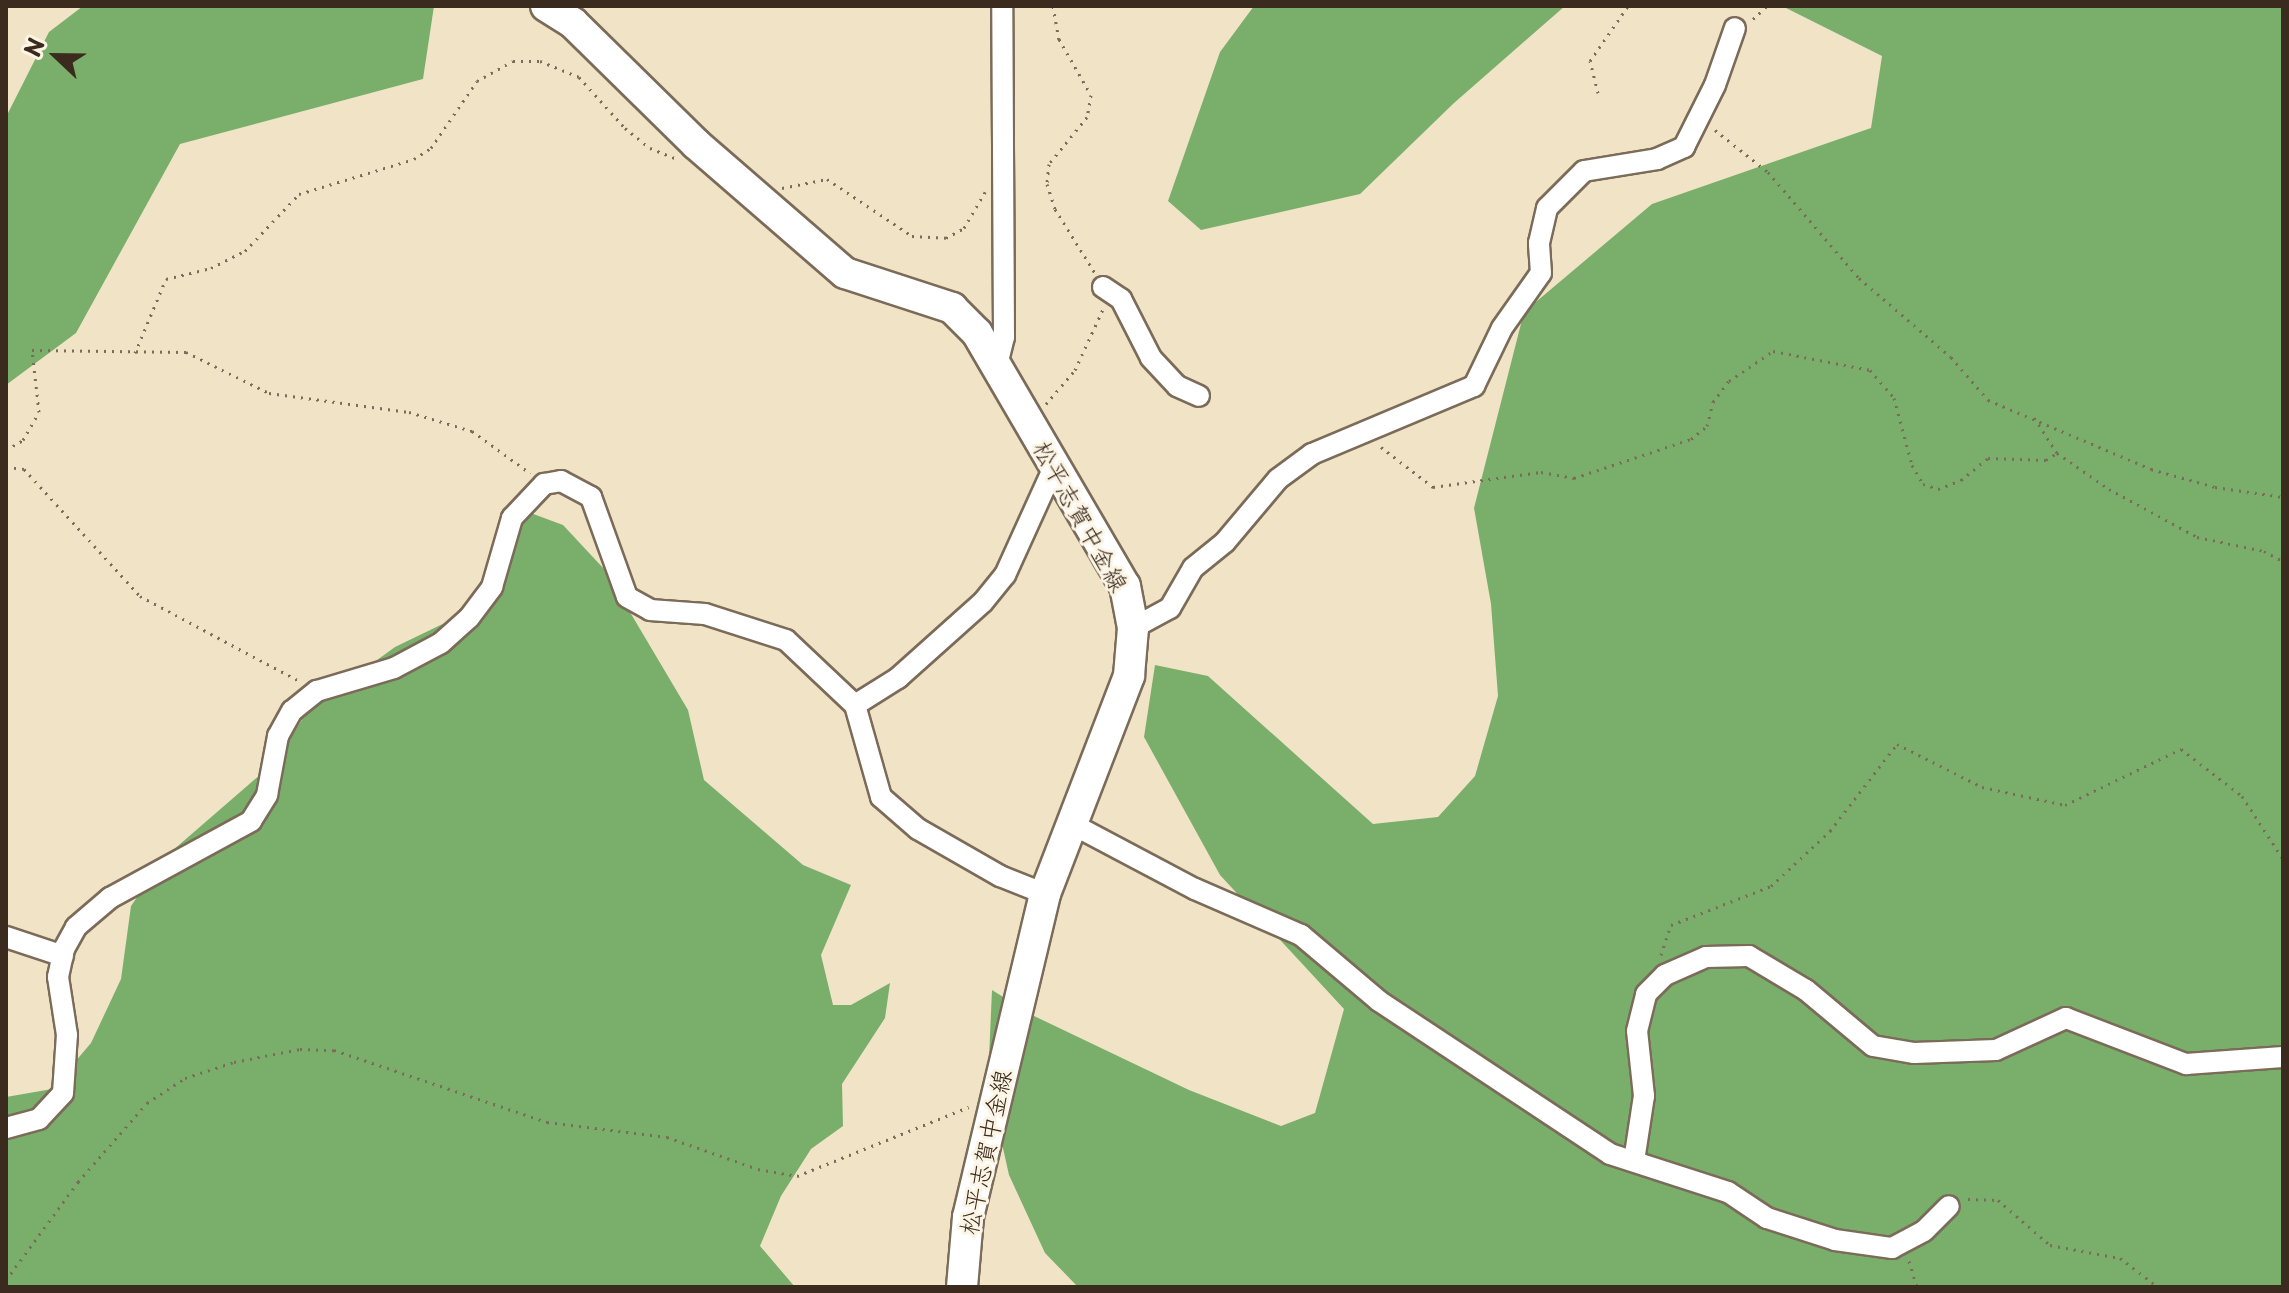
<!DOCTYPE html>
<html>
<head>
<meta charset="utf-8">
<style>
  body { margin:0 }
  #map { position:relative; width:2289px; height:1293px; overflow:hidden; background:#f1e4c6; font-family:"Playpen Sans","Klee One",sans-serif }
  div>[style] { position:absolute }
  .forest>* { inset:0; background:#7aaf6b }
  .path>* { height:3px; margin-top:-1.5px; transform-origin:0; background:repeating-linear-gradient(90deg,#7b6b59 0 2px,transparent 0 8px) }
  .roads { filter:drop-shadow(2px 0 #7b6b59) drop-shadow(-2px 0 #7b6b59) drop-shadow(0 2px #7b6b59) drop-shadow(0 -2px #7b6b59) }
  .minor>* { height:20px; margin:-10px; padding:0 10px; transform-origin:10px; border-radius:10px; background:#fff }
  .secondary>* { height:30px; margin:-15px; padding:0 15px; transform-origin:15px; border-radius:15px; background:#fff }
  span { translate:-50% -50%; white-space:nowrap; text-align:center; line-height:1.15; -webkit-text-stroke:6px #fcf5e5; paint-order:stroke }
  .street-label { font-size:24px; color:#3b2a1e }
  .frame { position:absolute; inset:0; border:8px solid #3b2a1e; pointer-events:none }
  .north { position:absolute; left:16px; top:16px; width:80px; height:80px; -webkit-text-stroke:6px #fcf5e5; paint-order:stroke; rotate:292deg; font-size:22px; font-weight:700; line-height:32px; text-align:center; color:#3b2a1e }
  .north::after { content:''; display:block; margin:auto; width:28px; height:36px; background:#3b2a1e; clip-path:polygon(50% 0,100% 100%,50% 72%,0 100%) }
</style>
</head>
<body>
<div id="map">
  <div class="forest">
    <div style="clip-path:polygon(83px 6px,434px 6px,423px 79px,180px 144px,76px 333px,6px 385px,6px 117px,49px 32px)"></div>
    <div style="clip-path:polygon(1254px 6px,1565px 6px,1454px 103px,1360px 194px,1201px 230px,1168px 201px,1220px 52px)"></div>
    <div style="clip-path:polygon(1782px 6px,2283px 6px,2283px 1287px,1078px 1287px,1045px 1253px,1009px 1175px,988px 1081px,992px 990px,1032px 1015px,1189px 1090px,1281px 1126px,1315px 1113px,1344px 1009px,1220px 875px,1144px 737px,1155px 665px,1208px 676px,1373px 824px,1438px 817px,1475px 776px,1498px 696px,1491px 604px,1474px 508px,1524px 312px,1652px 204px,1871px 128px,1882px 56px)"></div>
    <div style="clip-path:polygon(528px 512px,563px 525px,605px 570px,688px 710px,704px 780px,803px 865px,851px 885px,821px 955px,833px 1005px,851px 1005px,890px 983px,885px 1018px,842px 1084px,843px 1126px,811px 1149px,781px 1196px,760px 1246px,795px 1287px,6px 1287px,6px 1097px,52px 1089px,91px 1043px,121px 979px,131px 906px,164px 858px,276px 761px,308px 710px,395px 647px,453px 619px,497px 571px)"></div>
  </div>
  <div class="path">
    <div style="left:1053px;top:6px;width:34px;rotate:80deg"></div>
    <div style="left:1059px;top:39px;width:64px;rotate:60.3deg"></div>
    <div style="left:1091px;top:95px;width:22px;rotate:100deg"></div>
    <div style="left:1087px;top:117px;width:60px;rotate:129deg"></div>
    <div style="left:1049px;top:164px;width:20px;rotate:96deg"></div>
    <div style="left:1047px;top:184px;width:26px;rotate:72deg"></div>
    <div style="left:1055px;top:209px;width:75px;rotate:58deg"></div>
    <div style="left:1753px;top:19px;width:19px;rotate:-43deg"></div>
    <div style="left:1598px;top:93px;width:33px;rotate:-104deg"></div>
    <div style="left:1590px;top:61px;width:67px;rotate:-55.4deg"></div>
    <div style="left:1715px;top:130px;width:68px;rotate:38.4deg"></div>
    <div style="left:1768px;top:172px;width:140px;rotate:49.4deg"></div>
    <div style="left:1859px;top:278px;width:121px;rotate:40.7deg"></div>
    <div style="left:1951px;top:357px;width:57px;rotate:49.3deg"></div>
    <div style="left:1988px;top:400px;width:177px;rotate:22.9deg"></div>
    <div style="left:2151px;top:469px;width:66px;rotate:15.7deg"></div>
    <div style="left:2215px;top:487px;width:69px;rotate:8.4deg"></div>
    <div style="left:782px;top:188px;width:46px;rotate:-11.3deg"></div>
    <div style="left:827px;top:179px;width:102px;rotate:33.8deg"></div>
    <div style="left:912px;top:236px;width:34px;rotate:3deg"></div>
    <div style="left:946px;top:238px;width:21px;rotate:-29deg"></div>
    <div style="left:964px;top:228px;width:42px;rotate:-59.7deg"></div>
    <div style="left:135px;top:353px;width:80px;rotate:-67.3deg"></div>
    <div style="left:166px;top:279px;width:46px;rotate:-13.7deg"></div>
    <div style="left:211px;top:268px;width:38px;rotate:-27deg"></div>
    <div style="left:245px;top:251px;width:79px;rotate:-46.5deg"></div>
    <div style="left:299px;top:194px;width:120px;rotate:-16.9deg"></div>
    <div style="left:414px;top:159px;width:20px;rotate:-33deg"></div>
    <div style="left:431px;top:148px;width:81px;rotate:-55.5deg"></div>
    <div style="left:477px;top:81px;width:41px;rotate:-29.1deg"></div>
    <div style="left:513px;top:61px;width:27px"></div>
    <div style="left:540px;top:61px;width:42px;rotate:22.3deg"></div>
    <div style="left:579px;top:77px;width:69px;rotate:48deg"></div>
    <div style="left:625px;top:128px;width:32px;rotate:39deg"></div>
    <div style="left:650px;top:148px;width:27px;rotate:22deg"></div>
    <div style="left:1046px;top:404px;width:45px;rotate:-49.5deg"></div>
    <div style="left:1075px;top:370px;width:67px;rotate:-65.3deg"></div>
    <div style="left:1381px;top:447px;width:66px;rotate:37.6deg"></div>
    <div style="left:1433px;top:487px;width:109px;rotate:-7.9deg"></div>
    <div style="left:1541px;top:472px;width:34px;rotate:10deg"></div>
    <div style="left:1574px;top:478px;width:123px;rotate:-18.4deg"></div>
    <div style="left:1691px;top:439px;width:21px;rotate:-39deg"></div>
    <div style="left:1707px;top:426px;width:25px;rotate:-76deg"></div>
    <div style="left:1713px;top:402px;width:26px;rotate:-53deg"></div>
    <div style="left:1729px;top:381px;width:53px;rotate:-34.3deg"></div>
    <div style="left:1773px;top:351px;width:99px;rotate:11.1deg"></div>
    <div style="left:1870px;top:370px;width:37px;rotate:49deg"></div>
    <div style="left:1894px;top:398px;width:69px;rotate:75deg"></div>
    <div style="left:1912px;top:465px;width:22px;rotate:60deg"></div>
    <div style="left:1923px;top:484px;width:16px;rotate:18deg"></div>
    <div style="left:1938px;top:489px;width:25px;rotate:-21deg"></div>
    <div style="left:1961px;top:480px;width:35px;rotate:-39deg"></div>
    <div style="left:1988px;top:458px;width:58px;rotate:2deg"></div>
    <div style="left:2046px;top:460px;width:13px;rotate:-32deg"></div>
    <div style="left:2057px;top:453px;width:44px;rotate:-123deg"></div>
    <div style="left:6px;top:450px;width:20px;rotate:-30deg"></div>
    <div style="left:23px;top:440px;width:32px;rotate:-60deg"></div>
    <div style="left:39px;top:412px;width:62px;rotate:-96.4deg"></div>
    <div style="left:32px;top:350px;width:154px;rotate:0.7deg"></div>
    <div style="left:186px;top:352px;width:93px;rotate:26.3deg"></div>
    <div style="left:269px;top:393px;width:141px;rotate:7.7deg"></div>
    <div style="left:409px;top:412px;width:66px;rotate:16.8deg"></div>
    <div style="left:472px;top:431px;width:72px;rotate:35.9deg"></div>
    <div style="left:2057px;top:453px;width:63px;rotate:34.7deg"></div>
    <div style="left:2109px;top:489px;width:100px;rotate:28.6deg"></div>
    <div style="left:2197px;top:537px;width:68px;rotate:11.8deg"></div>
    <div style="left:2264px;top:551px;width:21px;rotate:28deg"></div>
    <div style="left:6px;top:467px;width:18px;rotate:6deg"></div>
    <div style="left:24px;top:469px;width:172px;rotate:47.6deg"></div>
    <div style="left:140px;top:596px;width:183px;rotate:28.1deg"></div>
    <div style="left:1661px;top:955px;width:32px;rotate:-72deg"></div>
    <div style="left:1671px;top:925px;width:107px;rotate:-21.3deg"></div>
    <div style="left:1771px;top:886px;width:81px;rotate:-43deg"></div>
    <div style="left:1830px;top:831px;width:110px;rotate:-52.4deg"></div>
    <div style="left:1897px;top:744px;width:95px;rotate:26.8deg"></div>
    <div style="left:1982px;top:787px;width:85px;rotate:12.2deg"></div>
    <div style="left:2065px;top:805px;width:129px;rotate:-25.8deg"></div>
    <div style="left:2181px;top:749px;width:77px;rotate:37.6deg"></div>
    <div style="left:2242px;top:796px;width:75px;rotate:56.9deg"></div>
    <div style="left:1968px;top:1199px;width:30px;rotate:2deg"></div>
    <div style="left:1998px;top:1200px;width:69px;rotate:40.9deg"></div>
    <div style="left:2050px;top:1245px;width:71px;rotate:10.5deg"></div>
    <div style="left:2120px;top:1258px;width:48px;rotate:37.3deg"></div>
    <div style="left:1909px;top:1261px;width:27px;rotate:73deg"></div>
    <div style="left:6px;top:1280px;width:122px;rotate:-53.7deg"></div>
    <div style="left:78px;top:1182px;width:105px;rotate:-48.9deg"></div>
    <div style="left:147px;top:1103px;width:45px;rotate:-33.3deg"></div>
    <div style="left:185px;top:1078px;width:52px;rotate:-18.1deg"></div>
    <div style="left:234px;top:1062px;width:67px;rotate:-11.1deg"></div>
    <div style="left:300px;top:1049px;width:34px;rotate:2deg"></div>
    <div style="left:334px;top:1050px;width:225px;rotate:18.7deg"></div>
    <div style="left:547px;top:1122px;width:121px;rotate:7.1deg"></div>
    <div style="left:667px;top:1137px;width:96px;rotate:19.4deg"></div>
    <div style="left:758px;top:1169px;width:40px;rotate:10deg"></div>
    <div style="left:797px;top:1176px;width:185px;rotate:-21.9deg"></div>
  </div>
  <div class="roads">
    <div class="minor">
      <div style="left:1103px;top:287px;width:22px;rotate:34deg"></div>
      <div style="left:1121px;top:299px;width:66px;rotate:63deg"></div>
      <div style="left:1151px;top:358px;width:38px;rotate:47deg"></div>
      <div style="left:1177px;top:386px;width:24px;rotate:24deg"></div>
      <div style="left:997px;top:365px;width:29px;rotate:-76deg"></div>
      <div style="left:1004px;top:337px;width:331px;rotate:-90.3deg"></div>
      <div style="left:1133px;top:628px;width:42px;rotate:-28.4deg"></div>
      <div style="left:1170px;top:608px;width:46px;rotate:-60.1deg"></div>
      <div style="left:1193px;top:568px;width:41px;rotate:-39.1deg"></div>
      <div style="left:1225px;top:542px;width:82px;rotate:-49.9deg"></div>
      <div style="left:1278px;top:479px;width:42px;rotate:-36.3deg"></div>
      <div style="left:1312px;top:454px;width:176px;rotate:-22.8deg"></div>
      <div style="left:1474px;top:386px;width:64px;rotate:-64.2deg"></div>
      <div style="left:1502px;top:328px;width:67px;rotate:-54.7deg"></div>
      <div style="left:1541px;top:273px;width:30px;rotate:-94deg"></div>
      <div style="left:1539px;top:243px;width:36px;rotate:-77deg"></div>
      <div style="left:1547px;top:208px;width:52px;rotate:-45deg"></div>
      <div style="left:1584px;top:171px;width:74px;rotate:-9.3deg"></div>
      <div style="left:1657px;top:159px;width:30px;rotate:-24deg"></div>
      <div style="left:1684px;top:147px;width:69px;rotate:-63.4deg"></div>
      <div style="left:1715px;top:85px;width:60px;rotate:-70.7deg"></div>
      <div style="left:855px;top:705px;width:51px;rotate:-32.1deg"></div>
      <div style="left:898px;top:678px;width:114px;rotate:-41.8deg"></div>
      <div style="left:983px;top:602px;width:35px;rotate:-51deg"></div>
      <div style="left:1005px;top:575px;width:119px;rotate:-65.6deg"></div>
      <div style="left:1072px;top:824px;width:139px;rotate:27.9deg"></div>
      <div style="left:1195px;top:889px;width:116px;rotate:23.5deg"></div>
      <div style="left:1301px;top:935px;width:102px;rotate:40.2deg"></div>
      <div style="left:1379px;top:1001px;width:277px;rotate:33.5deg"></div>
      <div style="left:1610px;top:1154px;width:124px;rotate:17.9deg"></div>
      <div style="left:1728px;top:1192px;width:47px;rotate:33.7deg"></div>
      <div style="left:1767px;top:1218px;width:71px;rotate:17.9deg"></div>
      <div style="left:1835px;top:1240px;width:58px;rotate:8deg"></div>
      <div style="left:1892px;top:1248px;width:36px;rotate:-28deg"></div>
      <div style="left:1924px;top:1231px;width:35px;rotate:-45deg"></div>
      <div style="left:6px;top:937px;width:60px;rotate:18.4deg"></div>
      <div style="left:6px;top:1128px;width:34px;rotate:-15deg"></div>
      <div style="left:39px;top:1119px;width:35px;rotate:-47deg"></div>
      <div style="left:63px;top:1093px;width:58px;rotate:-86.1deg"></div>
      <div style="left:67px;top:1035px;width:59px;rotate:-98.8deg"></div>
      <div style="left:58px;top:977px;width:29px;rotate:-78deg"></div>
      <div style="left:64px;top:949px;width:25px;rotate:-61deg"></div>
      <div style="left:76px;top:927px;width:45px;rotate:-40.5deg"></div>
      <div style="left:110px;top:898px;width:161px;rotate:-28.6deg"></div>
      <div style="left:251px;top:821px;width:31px;rotate:-58deg"></div>
      <div style="left:267px;top:795px;width:60px;rotate:-79.4deg"></div>
      <div style="left:278px;top:736px;width:29px;rotate:-61deg"></div>
      <div style="left:292px;top:711px;width:32px;rotate:-39deg"></div>
      <div style="left:317px;top:691px;width:80px;rotate:-16.6deg"></div>
      <div style="left:394px;top:668px;width:53px;rotate:-28deg"></div>
      <div style="left:441px;top:643px;width:38px;rotate:-42deg"></div>
      <div style="left:469px;top:618px;width:39px;rotate:-53deg"></div>
      <div style="left:492px;top:587px;width:72px;rotate:-73.8deg"></div>
      <div style="left:512px;top:518px;width:47px;rotate:-46.7deg"></div>
      <div style="left:544px;top:484px;width:17px;rotate:-10deg"></div>
      <div style="left:561px;top:481px;width:34px;rotate:28deg"></div>
      <div style="left:591px;top:497px;width:106px;rotate:70.2deg"></div>
      <div style="left:627px;top:597px;width:26px;rotate:29deg"></div>
      <div style="left:650px;top:610px;width:55px;rotate:4.2deg"></div>
      <div style="left:705px;top:614px;width:85px;rotate:17.8deg"></div>
      <div style="left:786px;top:640px;width:95px;rotate:43.3deg"></div>
      <div style="left:855px;top:705px;width:96px;rotate:74.2deg"></div>
      <div style="left:881px;top:797px;width:49px;rotate:40.9deg"></div>
      <div style="left:918px;top:829px;width:95px;rotate:29.8deg"></div>
      <div style="left:1000px;top:876px;width:48px;rotate:21.8deg"></div>
      <div style="left:1634px;top:1161px;width:66px;rotate:-81.3deg"></div>
      <div style="left:1644px;top:1096px;width:65px;rotate:-96.1deg"></div>
      <div style="left:1637px;top:1031px;width:38px;rotate:-76deg"></div>
      <div style="left:1646px;top:994px;width:27px;rotate:-45deg"></div>
      <div style="left:1665px;top:975px;width:45px;rotate:-23.7deg"></div>
      <div style="left:1706px;top:957px;width:43px;rotate:-1.3deg"></div>
      <div style="left:1749px;top:956px;width:66px;rotate:30.8deg"></div>
      <div style="left:1806px;top:990px;width:87px;rotate:39.9deg"></div>
      <div style="left:1873px;top:1046px;width:42px;rotate:9.7deg"></div>
      <div style="left:1914px;top:1053px;width:82px;rotate:-2.1deg"></div>
      <div style="left:1996px;top:1050px;width:77px;rotate:-24.6deg"></div>
      <div style="left:2066px;top:1018px;width:129px;rotate:21deg"></div>
      <div style="left:2186px;top:1064px;width:97px;rotate:-4.1deg"></div>
    </div>
    <div class="secondary">
      <div style="left:546px;top:6px;width:32px;rotate:32deg"></div>
      <div style="left:573px;top:23px;width:173px;rotate:44.5deg"></div>
      <div style="left:696px;top:144px;width:197px;rotate:40.9deg"></div>
      <div style="left:845px;top:273px;width:113px;rotate:18.1deg"></div>
      <div style="left:952px;top:308px;width:35px;rotate:45deg"></div>
      <div style="left:977px;top:333px;width:293px;rotate:59.7deg"></div>
      <div style="left:1125px;top:586px;width:43px;rotate:79.2deg"></div>
      <div style="left:1133px;top:628px;width:48px;rotate:94.8deg"></div>
      <div style="left:1129px;top:676px;width:234px;rotate:111.1deg"></div>
      <div style="left:1045px;top:894px;width:332px;rotate:103.4deg"></div>
      <div style="left:968px;top:1217px;width:70px;rotate:94.9deg"></div>
    </div>
  </div>
  <div class="street-label">
    <span style="left:1081px;top:516px;rotate:61deg">松平志賀中金線</span>
    <span style="left:985px;top:1152px;rotate:-78deg">松平志賀中金線</span>
  </div>
  <div class="frame"></div>
  <div class="north">N</div>
</div>
</body>
</html>
